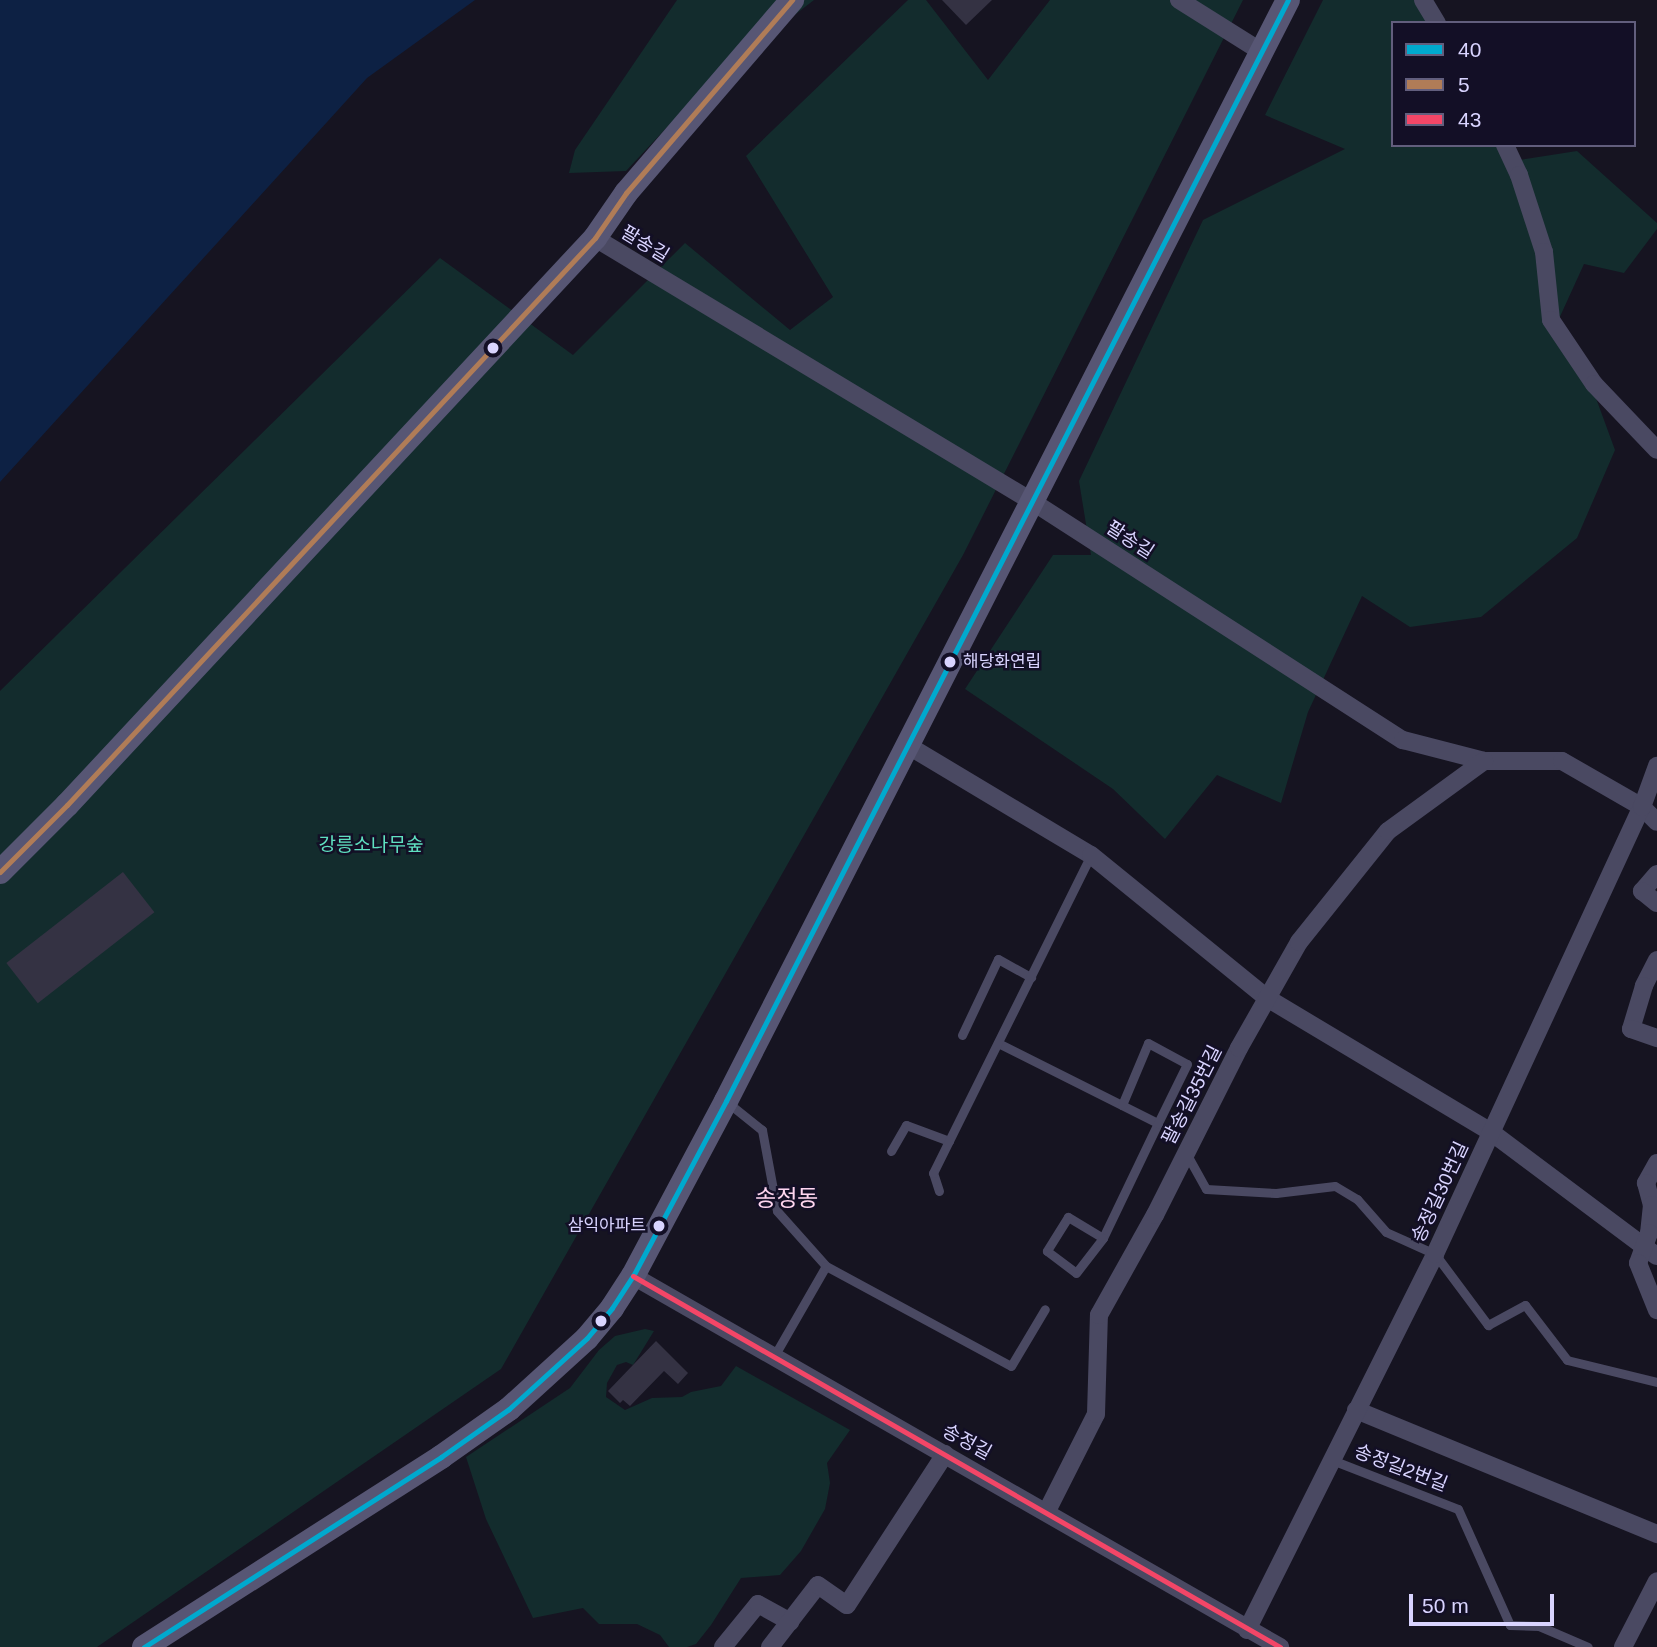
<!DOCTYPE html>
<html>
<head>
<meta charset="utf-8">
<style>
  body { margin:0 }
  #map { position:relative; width:1657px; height:1647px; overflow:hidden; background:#161421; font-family:Helvetica,"Noto Sans KR",sans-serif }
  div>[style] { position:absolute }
  .green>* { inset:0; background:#132c2d }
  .water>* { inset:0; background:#0d2144 }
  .building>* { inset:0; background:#343243; transform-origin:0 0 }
  .lane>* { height:9px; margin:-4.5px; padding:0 4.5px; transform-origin:4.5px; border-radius:4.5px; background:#4a4962 }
  .street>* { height:18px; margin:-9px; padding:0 9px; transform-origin:9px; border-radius:9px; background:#4a4962 }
  .secondary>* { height:24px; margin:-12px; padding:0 12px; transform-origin:12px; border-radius:12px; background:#575674 }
  .bus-1>* { height:5px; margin:-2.5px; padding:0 2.5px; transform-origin:2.5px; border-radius:2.5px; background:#00a9ce }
  .bus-2>* { height:5px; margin:-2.5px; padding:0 2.5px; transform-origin:2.5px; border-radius:2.5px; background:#b07c57 }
  .bus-3>* { height:5px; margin:-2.5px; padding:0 2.5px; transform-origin:2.5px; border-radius:2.5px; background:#f34667 }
  .dots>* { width:19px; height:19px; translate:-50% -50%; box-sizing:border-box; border:4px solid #130f26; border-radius:50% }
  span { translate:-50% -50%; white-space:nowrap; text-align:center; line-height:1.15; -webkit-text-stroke:5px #130f26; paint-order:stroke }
  .bus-label { font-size:17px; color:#d9d4ff }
  .left { translate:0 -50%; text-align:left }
  .right { translate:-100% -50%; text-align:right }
  .street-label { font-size:19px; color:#d9d4ff }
  .park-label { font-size:19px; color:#5fe0c0 }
  .quarter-label { font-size:23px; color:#ffd6f0 }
  .legend { position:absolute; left:1391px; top:21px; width:245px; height:126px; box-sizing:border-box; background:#130f26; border:2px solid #625e7d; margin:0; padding:9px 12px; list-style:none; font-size:21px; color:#d9d4ff }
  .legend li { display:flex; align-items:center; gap:14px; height:35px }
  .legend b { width:35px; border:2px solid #625e7d }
  .scale { position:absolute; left:1409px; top:1594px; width:145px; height:32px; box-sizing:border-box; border:4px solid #d9d4ff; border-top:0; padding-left:9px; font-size:21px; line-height:24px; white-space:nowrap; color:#d9d4ff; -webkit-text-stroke:5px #130f26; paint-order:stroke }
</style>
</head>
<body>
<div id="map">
  <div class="green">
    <div style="clip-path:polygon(677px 0,814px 0,713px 78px,626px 171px,569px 173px,575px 150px)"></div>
    <div style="clip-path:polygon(908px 0,926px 0,988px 80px,1050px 0,1243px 0,963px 555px,501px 1369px,97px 1647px,0 1647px,0 691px,440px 258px,573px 355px,685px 243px,790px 330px,833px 297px,746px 156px)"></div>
    <div style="clip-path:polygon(1323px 0,1429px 0,1442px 23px,1393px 23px,1393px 145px,1505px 145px,1513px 161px,1577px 151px,1657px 223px,1657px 229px,1624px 273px,1584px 264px,1558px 321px,1586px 371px,1615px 450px,1577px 538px,1481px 617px,1410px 627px,1362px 596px,1308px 712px,1281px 803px,1217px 775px,1165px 839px,1113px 789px,965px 689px,1053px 555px,1091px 555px,1079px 481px,1203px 220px,1345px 149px,1265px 115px)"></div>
    <div style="clip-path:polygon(645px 1329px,654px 1331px,633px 1365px,626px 1362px,617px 1365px,607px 1383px,606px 1397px,625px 1410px,652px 1398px,682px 1397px,691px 1392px,721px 1386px,736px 1366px,850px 1430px,827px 1463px,830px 1483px,825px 1509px,801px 1551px,780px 1575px,741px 1578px,711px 1625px,696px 1644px,687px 1647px,669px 1647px,660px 1635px,637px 1624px,599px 1624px,583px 1608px,533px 1618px,486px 1519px,466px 1457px,570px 1388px,599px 1350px,615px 1336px)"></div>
  </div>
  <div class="water">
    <div style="clip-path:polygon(0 0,475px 0,367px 78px,0 482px)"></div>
  </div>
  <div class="building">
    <div style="clip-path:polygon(942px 0,992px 0,966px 25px)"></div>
    <div style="left:123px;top:872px;width:51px;height:148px;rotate:52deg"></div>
    <div style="clip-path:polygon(656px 1341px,688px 1373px,678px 1384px,664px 1371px,630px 1406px,623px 1400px,620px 1403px,608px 1391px)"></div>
  </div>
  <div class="lane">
    <div style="left:962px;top:1035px;width:84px;rotate:-64.7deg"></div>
    <div style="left:998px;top:959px;width:38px;rotate:29deg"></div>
    <div style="left:998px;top:1043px;width:179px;rotate:26.6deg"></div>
    <div style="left:1158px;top:1123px;width:127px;rotate:115.6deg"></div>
    <div style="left:1103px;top:1238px;width:41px;rotate:-149deg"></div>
    <div style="left:1068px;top:1217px;width:40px;rotate:122deg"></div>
    <div style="left:1047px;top:1251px;width:36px;rotate:37deg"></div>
    <div style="left:1076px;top:1273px;width:44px;rotate:-52.4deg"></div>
    <div style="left:727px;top:1102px;width:45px;rotate:38.7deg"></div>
    <div style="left:762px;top:1130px;width:82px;rotate:79.5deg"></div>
    <div style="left:777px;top:1211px;width:74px;rotate:48.3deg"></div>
    <div style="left:1122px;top:1105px;width:67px;rotate:-67.2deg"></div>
    <div style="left:1148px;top:1043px;width:44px;rotate:28.3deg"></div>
    <div style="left:1187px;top:1064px;width:66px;rotate:116.2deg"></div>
    <div style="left:891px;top:1151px;width:30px;rotate:-60deg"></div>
    <div style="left:906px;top:1125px;width:46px;rotate:20.4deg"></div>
    <div style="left:1186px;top:1153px;width:41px;rotate:60.9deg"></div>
    <div style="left:1206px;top:1189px;width:70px;rotate:3.3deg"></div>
    <div style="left:1276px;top:1193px;width:59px;rotate:-6.8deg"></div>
    <div style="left:1335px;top:1186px;width:26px;rotate:31deg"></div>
    <div style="left:1357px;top:1199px;width:44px;rotate:48.7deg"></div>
    <div style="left:1386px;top:1232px;width:54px;rotate:24.2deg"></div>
    <div style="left:1435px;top:1254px;width:89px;rotate:53.3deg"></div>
    <div style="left:1488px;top:1325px;width:42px;rotate:-28.4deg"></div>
    <div style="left:1525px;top:1305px;width:69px;rotate:52.6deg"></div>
    <div style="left:1567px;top:1360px;width:93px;rotate:13.7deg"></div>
    <div style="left:939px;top:1191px;width:19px;rotate:-108deg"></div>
    <div style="left:933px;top:1173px;width:355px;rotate:-63.6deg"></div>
    <div style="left:773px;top:1358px;width:106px;rotate:-60.1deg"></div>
    <div style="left:826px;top:1266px;width:210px;rotate:28.4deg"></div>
    <div style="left:1011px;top:1366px;width:66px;rotate:-59.2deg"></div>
    <div style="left:1332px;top:1460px;width:135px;rotate:21.3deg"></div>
    <div style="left:1458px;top:1509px;width:127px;rotate:65.9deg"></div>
    <div style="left:1510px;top:1625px;width:29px;rotate:2deg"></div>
    <div style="left:1539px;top:1626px;width:53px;rotate:23.2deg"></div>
  </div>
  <div class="street">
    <div style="left:1179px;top:0;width:98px;rotate:32.1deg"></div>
    <div style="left:1423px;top:0;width:27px;rotate:59deg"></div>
    <div style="left:1505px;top:145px;width:33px;rotate:65deg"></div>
    <div style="left:1519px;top:175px;width:81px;rotate:72deg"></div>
    <div style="left:1544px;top:252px;width:68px;rotate:84.1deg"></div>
    <div style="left:1551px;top:320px;width:77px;rotate:56.1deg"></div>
    <div style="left:1594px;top:384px;width:91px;rotate:46.3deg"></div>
    <div style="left:595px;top:238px;width:511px;rotate:31.08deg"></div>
    <div style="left:1033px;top:502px;width:440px;rotate:32.8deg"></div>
    <div style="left:1403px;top:740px;width:84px;rotate:14.5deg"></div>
    <div style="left:1484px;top:761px;width:78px"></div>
    <div style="left:1562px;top:761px;width:92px;rotate:29.9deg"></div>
    <div style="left:1642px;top:807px;width:21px;rotate:45deg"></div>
    <div style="left:907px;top:745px;width:214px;rotate:30.9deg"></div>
    <div style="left:1091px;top:855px;width:227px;rotate:39.1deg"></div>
    <div style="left:1267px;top:998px;width:261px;rotate:30.9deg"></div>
    <div style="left:1491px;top:1132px;width:207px;rotate:36.8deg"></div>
    <div style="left:1657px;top:874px;width:23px;rotate:131deg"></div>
    <div style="left:1642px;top:891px;width:19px;rotate:39deg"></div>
    <div style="left:1657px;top:960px;width:29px;rotate:117deg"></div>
    <div style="left:1644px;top:986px;width:45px;rotate:106.8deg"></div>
    <div style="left:1631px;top:1029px;width:28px;rotate:19deg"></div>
    <div style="left:1657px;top:1163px;width:23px;rotate:119deg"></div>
    <div style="left:1646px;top:1183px;width:23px;rotate:75deg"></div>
    <div style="left:1652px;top:1205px;width:28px;rotate:96deg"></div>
    <div style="left:1649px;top:1233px;width:32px;rotate:110deg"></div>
    <div style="left:1638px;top:1263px;width:51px;rotate:68deg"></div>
    <div style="left:633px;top:1276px;width:746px;rotate:29.83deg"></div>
    <div style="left:1356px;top:1410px;width:326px;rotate:22.4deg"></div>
    <div style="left:1047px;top:1511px;width:109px;rotate:-63.2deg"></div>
    <div style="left:1096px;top:1414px;width:99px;rotate:-88.3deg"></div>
    <div style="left:1099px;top:1315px;width:115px;rotate:-60.8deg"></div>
    <div style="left:1155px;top:1215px;width:187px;rotate:-63.3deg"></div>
    <div style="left:1239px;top:1048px;width:122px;rotate:-60.5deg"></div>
    <div style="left:1299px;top:942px;width:142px;rotate:-51.3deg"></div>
    <div style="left:1388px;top:831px;width:119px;rotate:-36.1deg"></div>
    <div style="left:1247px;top:1630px;width:420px;rotate:-63.4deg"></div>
    <div style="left:1435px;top:1254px;width:493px;rotate:-65.2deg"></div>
    <div style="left:1642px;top:807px;width:44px;rotate:-69.9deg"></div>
    <div style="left:723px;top:1647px;width:55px;rotate:-50.9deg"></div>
    <div style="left:758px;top:1604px;width:37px;rotate:29deg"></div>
    <div style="left:770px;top:1647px;width:78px;rotate:-52.3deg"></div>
    <div style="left:818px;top:1585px;width:35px;rotate:35deg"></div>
    <div style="left:847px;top:1605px;width:180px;rotate:-57deg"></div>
    <div style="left:1623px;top:1647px;width:74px;rotate:-62.7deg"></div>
  </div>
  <div class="secondary">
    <div style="left:0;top:872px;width:95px;rotate:-45deg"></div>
    <div style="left:67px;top:805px;width:775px;rotate:-47.04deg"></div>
    <div style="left:595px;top:238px;width:55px;rotate:-55.4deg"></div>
    <div style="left:626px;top:193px;width:255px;rotate:-49.3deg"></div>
    <div style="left:144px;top:1647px;width:353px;rotate:-32.6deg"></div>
    <div style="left:441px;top:1457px;width:83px;rotate:-35.2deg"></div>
    <div style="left:509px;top:1409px;width:105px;rotate:-42.3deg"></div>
    <div style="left:587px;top:1338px;width:39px;rotate:-50deg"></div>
    <div style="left:612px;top:1308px;width:38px;rotate:-57deg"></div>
    <div style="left:633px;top:1276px;width:198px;rotate:-62deg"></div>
    <div style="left:726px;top:1101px;width:1236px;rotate:-62.96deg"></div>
  </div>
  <div class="bus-1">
    <div style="left:144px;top:1647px;width:353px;rotate:-32.6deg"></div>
    <div style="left:441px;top:1457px;width:83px;rotate:-35.2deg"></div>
    <div style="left:509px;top:1409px;width:105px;rotate:-42.3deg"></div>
    <div style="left:587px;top:1338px;width:39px;rotate:-50deg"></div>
    <div style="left:612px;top:1308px;width:38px;rotate:-57deg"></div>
    <div style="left:633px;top:1276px;width:198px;rotate:-62deg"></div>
    <div style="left:726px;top:1101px;width:1236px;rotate:-62.96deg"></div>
  </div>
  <div class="bus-2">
    <div style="left:0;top:872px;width:95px;rotate:-45deg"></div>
    <div style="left:67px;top:805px;width:775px;rotate:-47.04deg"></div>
    <div style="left:595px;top:238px;width:55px;rotate:-55.4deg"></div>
    <div style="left:626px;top:193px;width:255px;rotate:-49.3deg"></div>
  </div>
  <div class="bus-3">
    <div style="left:633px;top:1276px;width:746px;rotate:29.83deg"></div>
  </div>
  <div class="dots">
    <div style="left:493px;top:348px;background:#d9d4ff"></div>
    <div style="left:950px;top:662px;background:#d9d4ff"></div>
    <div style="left:659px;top:1226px;background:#d9d4ff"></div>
    <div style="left:601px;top:1321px;background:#d9d4ff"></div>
  </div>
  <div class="bus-label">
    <span class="left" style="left:963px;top:662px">해당화연립</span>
    <span class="right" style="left:646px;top:1226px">삼익아파트</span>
  </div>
  <div class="street-label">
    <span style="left:645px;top:244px;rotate:31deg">팔송길</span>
    <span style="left:1130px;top:540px;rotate:33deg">팔송길</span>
    <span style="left:1192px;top:1095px;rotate:-63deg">팔송길35번길</span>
    <span style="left:1440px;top:1192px;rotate:-65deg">송정길30번길</span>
    <span style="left:967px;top:1442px;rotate:29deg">송정길</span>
    <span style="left:1401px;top:1468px;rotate:21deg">송정길2번길</span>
  </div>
  <div class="park-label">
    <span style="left:371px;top:845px">강릉소나무숲</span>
  </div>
  <div class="quarter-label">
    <span style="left:787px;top:1198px">송정동</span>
  </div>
  <ul class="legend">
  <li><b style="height:9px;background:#00a9ce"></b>40</li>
  <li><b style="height:9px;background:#b07c57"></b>5</li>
  <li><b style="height:9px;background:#f34667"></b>43</li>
  </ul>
  <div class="scale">50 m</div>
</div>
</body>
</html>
